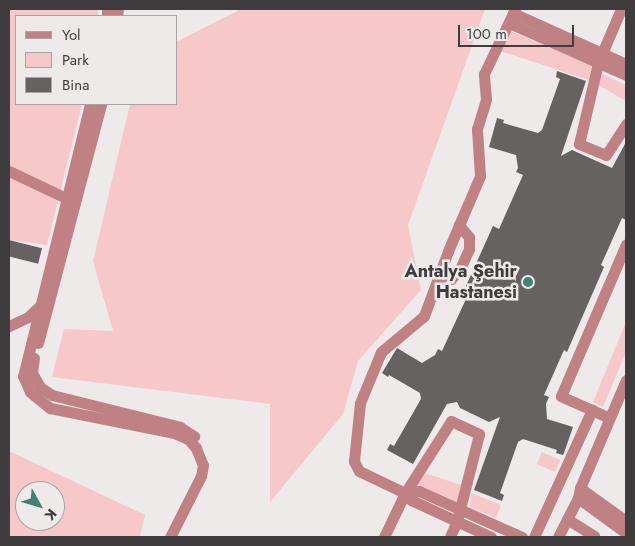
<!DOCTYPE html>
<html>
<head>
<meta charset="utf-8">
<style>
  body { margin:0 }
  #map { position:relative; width:635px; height:546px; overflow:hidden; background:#eeeaea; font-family:Jost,sans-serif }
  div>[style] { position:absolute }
  .green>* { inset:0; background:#f6c8ca; transform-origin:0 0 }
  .building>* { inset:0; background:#666262; transform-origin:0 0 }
  .minor>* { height:11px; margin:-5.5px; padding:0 5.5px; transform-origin:5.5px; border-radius:5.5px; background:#c08185 }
  .dots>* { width:14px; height:14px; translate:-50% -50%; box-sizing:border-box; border:2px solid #eeeaea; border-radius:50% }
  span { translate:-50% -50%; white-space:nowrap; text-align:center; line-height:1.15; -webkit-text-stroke:5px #eeeaea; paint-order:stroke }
  .poi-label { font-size:18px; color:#3e3c3c; font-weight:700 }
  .right { translate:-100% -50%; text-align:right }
  .frame { position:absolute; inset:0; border:10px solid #3e3c3c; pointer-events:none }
  .legend { position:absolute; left:15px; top:15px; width:162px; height:90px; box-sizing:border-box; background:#eeeaea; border:1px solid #a8a4a4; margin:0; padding:6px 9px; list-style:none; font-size:15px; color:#3e3c3c }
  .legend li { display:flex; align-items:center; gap:10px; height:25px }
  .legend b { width:25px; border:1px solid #a8a4a4 }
  .north { position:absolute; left:15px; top:481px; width:50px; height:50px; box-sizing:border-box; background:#eeeaea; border:1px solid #a8a4a4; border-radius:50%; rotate:129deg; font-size:14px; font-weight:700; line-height:20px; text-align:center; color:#3e3c3c }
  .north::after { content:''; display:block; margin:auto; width:18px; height:22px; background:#408171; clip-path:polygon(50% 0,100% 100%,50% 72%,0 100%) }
  .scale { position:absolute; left:458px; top:25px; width:116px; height:22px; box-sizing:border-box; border:2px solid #3e3c3c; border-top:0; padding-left:6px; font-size:15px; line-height:18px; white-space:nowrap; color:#3e3c3c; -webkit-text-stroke:4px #eeeaea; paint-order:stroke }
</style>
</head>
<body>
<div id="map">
  <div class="green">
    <div style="clip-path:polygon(9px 9px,98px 9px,98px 16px,16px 16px,16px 104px,82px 104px,47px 245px,9px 240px)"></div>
    <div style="clip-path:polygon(241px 9px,485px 9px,408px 225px,421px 290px,358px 361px,343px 414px,270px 502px,270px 404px,52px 377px,64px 329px,113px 331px,93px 261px,130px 104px,176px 104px,176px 42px)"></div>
    <div style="clip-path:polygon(510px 31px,592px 65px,589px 80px,500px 51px)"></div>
    <div style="clip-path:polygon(602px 74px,626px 85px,626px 101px,598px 85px)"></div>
    <div style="clip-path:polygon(626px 322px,626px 352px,603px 407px,593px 402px)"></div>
    <div style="clip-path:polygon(evenodd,9px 451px,145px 515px,140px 537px,9px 537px,9px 451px,25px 491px,55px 491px,55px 521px,25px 521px,25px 491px)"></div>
    <div style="left:542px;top:452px;width:20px;height:13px;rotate:24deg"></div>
    <div style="clip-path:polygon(425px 473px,461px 485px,457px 502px,416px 484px)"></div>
    <div style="clip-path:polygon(471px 493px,501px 505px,496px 518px,470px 507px)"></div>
  </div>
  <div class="building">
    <div style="clip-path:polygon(557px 71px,586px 81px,561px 156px,572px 150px,612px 168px,626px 142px,626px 220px,622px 218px,601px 265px,604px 267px,567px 352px,564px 350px,544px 395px,549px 397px,546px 404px,547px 419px,573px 427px,564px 453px,563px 455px,556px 453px,557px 450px,523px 439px,518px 442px,500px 493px,504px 495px,502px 501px,474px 490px,500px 417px,489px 422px,460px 408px,457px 402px,447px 404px,413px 464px,387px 450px,390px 444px,394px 446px,421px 399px,420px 393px,389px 375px,388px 377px,382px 373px,397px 348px,422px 363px,435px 355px,438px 349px,442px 351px,466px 299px,461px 297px,493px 226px,499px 229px,523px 175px,516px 172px,518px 168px,516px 155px,489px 147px,497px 118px,504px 120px,503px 123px,538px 133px,542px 130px,560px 79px,556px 77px)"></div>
    <div style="left:9px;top:240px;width:34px;height:16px;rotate:14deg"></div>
  </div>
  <div class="minor">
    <div style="left:621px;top:9px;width:59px;rotate:113.1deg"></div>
    <div style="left:598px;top:63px;width:83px;rotate:103.2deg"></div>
    <div style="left:579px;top:144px;width:29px;rotate:22deg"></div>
    <div style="left:606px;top:155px;width:37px;rotate:-57deg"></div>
    <div style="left:513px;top:13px;width:124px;rotate:24.3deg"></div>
    <div style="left:107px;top:16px;width:7px;rotate:-90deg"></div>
    <div style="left:117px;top:16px;width:7px;rotate:-82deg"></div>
    <div style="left:509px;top:23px;width:128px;rotate:24deg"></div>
    <div style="left:90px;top:104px;width:280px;rotate:103.8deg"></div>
    <div style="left:23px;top:376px;width:17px;rotate:66deg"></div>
    <div style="left:30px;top:392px;width:26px;rotate:39deg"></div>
    <div style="left:50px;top:408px;width:126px;rotate:11.4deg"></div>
    <div style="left:174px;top:433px;width:15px;rotate:23deg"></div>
    <div style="left:188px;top:439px;width:12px;rotate:48deg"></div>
    <div style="left:196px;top:448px;width:18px;rotate:68deg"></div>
    <div style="left:203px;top:465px;width:11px;rotate:100deg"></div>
    <div style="left:201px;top:476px;width:68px;rotate:116.9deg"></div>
    <div style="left:9px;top:171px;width:65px;rotate:25.4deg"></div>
    <div style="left:437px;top:280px;width:14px;rotate:-4deg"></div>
    <div style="left:451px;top:279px;width:13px;rotate:-48deg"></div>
    <div style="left:460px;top:269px;width:22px;rotate:-66deg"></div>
    <div style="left:469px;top:249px;width:12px;rotate:-90deg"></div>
    <div style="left:469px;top:237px;width:16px;rotate:-130deg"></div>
    <div style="left:9px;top:326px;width:21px;rotate:-25deg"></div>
    <div style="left:28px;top:317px;width:16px;rotate:-43deg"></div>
    <div style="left:38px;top:343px;width:247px;rotate:-75.2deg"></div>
    <div style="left:34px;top:358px;width:15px;rotate:98deg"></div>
    <div style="left:32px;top:373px;width:16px;rotate:60deg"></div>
    <div style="left:40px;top:387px;width:14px;rotate:34deg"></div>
    <div style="left:52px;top:395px;width:132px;rotate:14deg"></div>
    <div style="left:180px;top:427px;width:17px;rotate:33deg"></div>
    <div style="left:626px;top:380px;width:117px;rotate:113.1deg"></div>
    <div style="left:580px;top:488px;width:10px;rotate:101deg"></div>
    <div style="left:578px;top:498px;width:59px;rotate:36.1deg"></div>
    <div style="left:592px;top:410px;width:34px;rotate:-156deg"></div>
    <div style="left:561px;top:396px;width:165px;rotate:-66.8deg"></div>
    <div style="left:580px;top:488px;width:57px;rotate:35.7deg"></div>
    <div style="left:405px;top:493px;width:14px;rotate:-8deg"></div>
    <div style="left:419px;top:491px;width:113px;rotate:24.1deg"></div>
    <div style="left:567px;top:519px;width:32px;rotate:32deg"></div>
    <div style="left:594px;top:536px;width:1px;rotate:135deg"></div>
    <div style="left:384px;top:537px;width:49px;rotate:-64.5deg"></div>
    <div style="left:405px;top:493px;width:85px;rotate:-57.4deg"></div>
    <div style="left:451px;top:421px;width:31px;rotate:25deg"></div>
    <div style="left:479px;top:434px;width:90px;rotate:104.2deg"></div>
    <div style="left:457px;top:521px;width:17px;rotate:114deg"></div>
    <div style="left:491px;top:537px;width:88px;rotate:-155.2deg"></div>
    <div style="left:411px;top:500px;width:9px;rotate:-131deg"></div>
    <div style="left:405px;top:493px;width:51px;rotate:-154.4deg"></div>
    <div style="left:359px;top:471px;width:11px;rotate:-117deg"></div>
    <div style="left:354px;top:461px;width:58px;rotate:-84.1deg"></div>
    <div style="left:360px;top:403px;width:55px;rotate:-67.6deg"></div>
    <div style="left:381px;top:352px;width:56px;rotate:-39.9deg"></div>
    <div style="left:424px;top:316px;width:69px;rotate:-69.7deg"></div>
    <div style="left:448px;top:251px;width:82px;rotate:-66.9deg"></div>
    <div style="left:480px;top:176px;width:47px;rotate:-93.7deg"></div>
    <div style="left:477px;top:129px;width:31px;rotate:-73deg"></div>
    <div style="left:486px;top:99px;width:25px;rotate:-95deg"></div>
    <div style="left:484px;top:74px;width:72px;rotate:-64.5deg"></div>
    <div style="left:534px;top:537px;width:140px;rotate:-65.5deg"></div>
    <div style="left:592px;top:410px;width:19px;rotate:25deg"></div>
    <div style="left:558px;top:537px;width:44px;rotate:-62.9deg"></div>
  </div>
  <div class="dots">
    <div style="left:528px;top:282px;background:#408171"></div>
  </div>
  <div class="poi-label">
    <span class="right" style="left:517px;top:282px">Antalya Şehir<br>Hastanesi</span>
  </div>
  <div class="frame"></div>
  <ul class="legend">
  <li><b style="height:6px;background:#c08185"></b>Yol</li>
  <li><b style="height:14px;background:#f6c8ca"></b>Park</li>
  <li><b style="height:14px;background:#666262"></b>Bina</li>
  </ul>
  <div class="north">K</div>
  <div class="scale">100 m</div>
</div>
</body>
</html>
